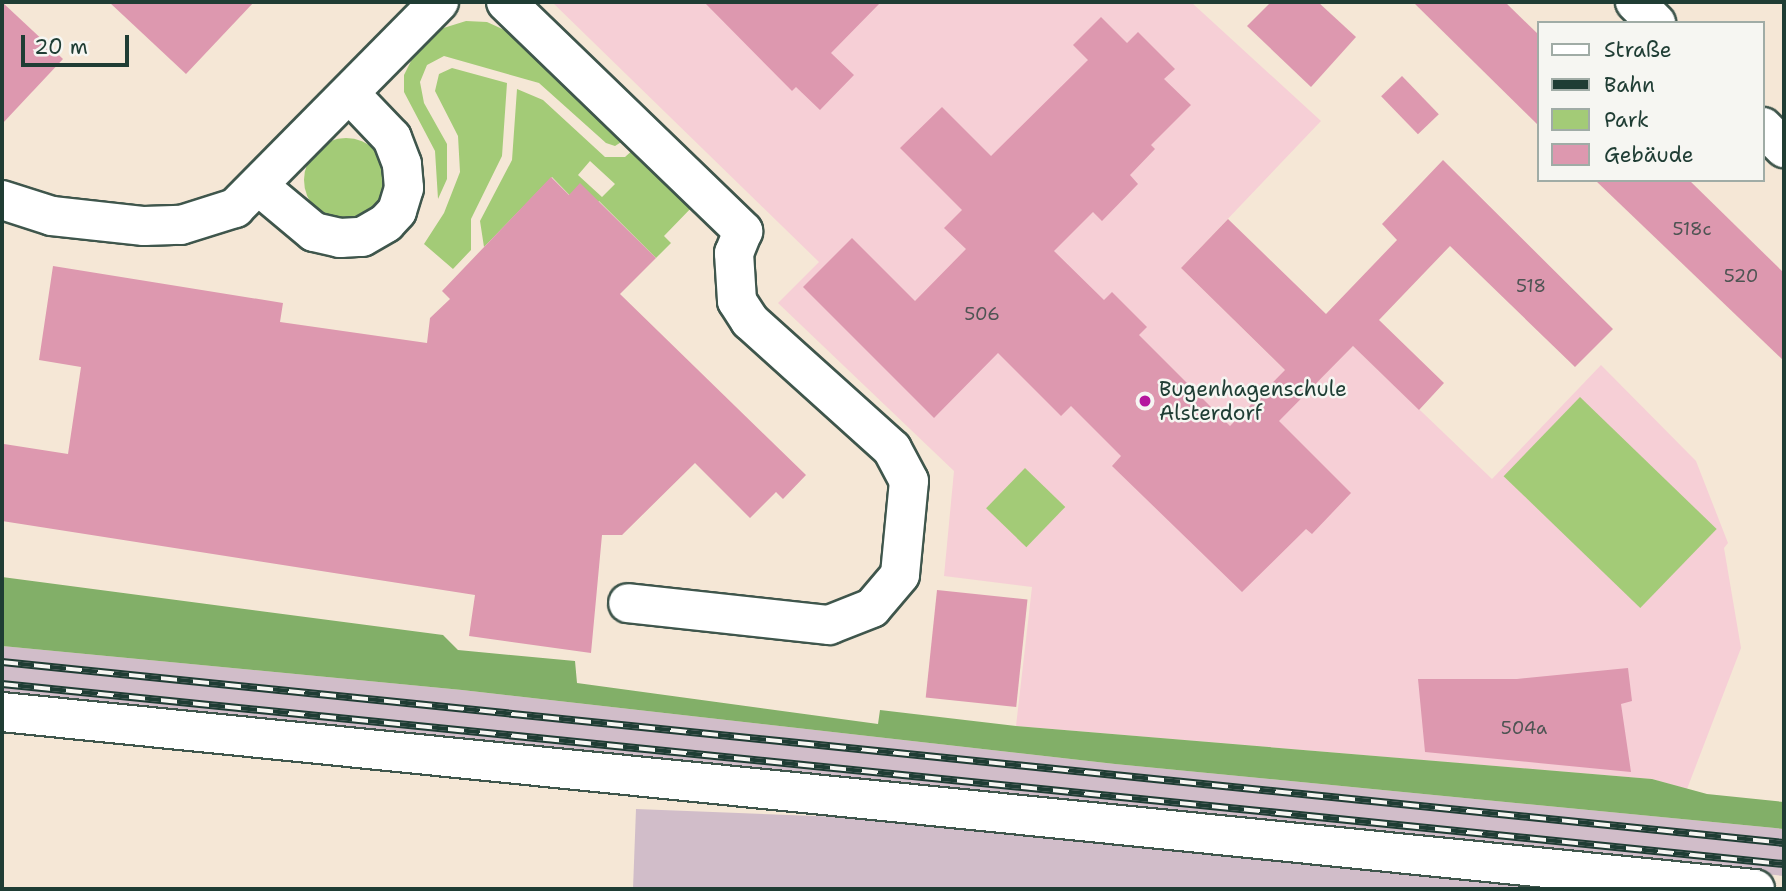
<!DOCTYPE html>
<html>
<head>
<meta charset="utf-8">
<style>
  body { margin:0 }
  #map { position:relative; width:1786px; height:891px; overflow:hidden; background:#f5e7d6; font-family:"Shantell Sans",sans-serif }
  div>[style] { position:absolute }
  .built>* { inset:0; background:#f6cfd6 }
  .industrial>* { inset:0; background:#d1bdc9 }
  .green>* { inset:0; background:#a3cb77; transform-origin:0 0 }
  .round { border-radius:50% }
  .forest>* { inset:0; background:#82af68 }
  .building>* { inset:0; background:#dd98af; transform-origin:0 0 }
  .roads { filter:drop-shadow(2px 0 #3f564c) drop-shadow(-2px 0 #3f564c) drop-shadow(0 2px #3f564c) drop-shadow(0 -2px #3f564c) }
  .minor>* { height:38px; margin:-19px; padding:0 19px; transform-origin:19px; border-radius:19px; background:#fff }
  .rail>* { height:8px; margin-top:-4px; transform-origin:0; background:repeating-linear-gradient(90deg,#f6f6f2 0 16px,#1f3d34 0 32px); box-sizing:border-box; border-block:2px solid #1f3d34 }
  .dots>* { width:19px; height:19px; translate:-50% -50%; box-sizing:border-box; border:4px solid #f6f6f2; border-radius:50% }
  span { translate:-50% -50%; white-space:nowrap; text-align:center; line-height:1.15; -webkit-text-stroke:5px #f6f6f2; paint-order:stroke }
  .number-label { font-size:18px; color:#4e5453 }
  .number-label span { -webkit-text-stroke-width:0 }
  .poi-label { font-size:21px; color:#1f3d34 }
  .left { translate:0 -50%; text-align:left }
  .frame { position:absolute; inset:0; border:4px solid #1f3d34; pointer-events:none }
  .legend { position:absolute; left:1537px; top:21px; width:228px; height:161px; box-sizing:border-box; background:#f6f6f2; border:2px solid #a0aca6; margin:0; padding:9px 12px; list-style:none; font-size:21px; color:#1f3d34 }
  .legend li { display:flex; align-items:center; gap:14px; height:35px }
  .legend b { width:35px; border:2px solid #a0aca6 }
  .scale { position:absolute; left:21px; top:35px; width:108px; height:32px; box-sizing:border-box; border:4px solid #1f3d34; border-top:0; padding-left:9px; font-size:21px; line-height:24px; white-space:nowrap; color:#1f3d34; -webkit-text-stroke:5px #f6f6f2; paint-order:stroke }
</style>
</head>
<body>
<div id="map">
  <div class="built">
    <div style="clip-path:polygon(552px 2px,1191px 2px,1321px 121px,1181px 268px,1307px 392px,1353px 346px,1492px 479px,1601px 365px,1696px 461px,1728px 543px,1724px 548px,1741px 648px,1687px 789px,1652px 779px,1016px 726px,1032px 587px,944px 576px,954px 471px,778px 303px,819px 262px)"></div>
  </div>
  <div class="industrial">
    <div style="clip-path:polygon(2px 646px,462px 690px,1115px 764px,1784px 829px,1784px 876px,2px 696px)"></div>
    <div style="clip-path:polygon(636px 809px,867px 818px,1665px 889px,633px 889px)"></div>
  </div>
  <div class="green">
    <div style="clip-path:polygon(466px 21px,487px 22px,518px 36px,626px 139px,615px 146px,606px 143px,539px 83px,444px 56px,427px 65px,420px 82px,424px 103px,447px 144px,447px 179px,438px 199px,435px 151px,404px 92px,404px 75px,417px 49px,437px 30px)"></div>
    <div style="clip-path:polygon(452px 68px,507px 83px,502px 156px,471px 219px,471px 250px,453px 269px,424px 244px,444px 213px,460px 172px,458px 136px,435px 91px,439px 74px)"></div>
    <div style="clip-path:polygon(evenodd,517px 89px,543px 100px,605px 157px,625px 157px,635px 148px,694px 205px,664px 236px,671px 243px,656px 258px,599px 201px,587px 213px,552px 177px,484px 247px,480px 221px,512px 160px,517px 89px,590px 161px,615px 184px,602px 197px,578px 175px,590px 161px)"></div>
    <div class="round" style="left:304px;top:138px;width:84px;height:84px"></div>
    <div style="left:1580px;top:397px;width:190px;height:110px;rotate:44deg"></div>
    <div style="left:1025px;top:468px;width:56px;height:56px;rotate:44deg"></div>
  </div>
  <div class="forest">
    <div style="clip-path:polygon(2px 577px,443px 635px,458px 650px,575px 661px,577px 683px,878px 724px,880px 710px,1016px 726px,1652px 779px,1707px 794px,1784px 802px,1784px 829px,1115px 764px,462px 690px,2px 646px)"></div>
  </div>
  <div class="building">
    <div style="clip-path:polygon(2px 2px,63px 59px,2px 124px)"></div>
    <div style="clip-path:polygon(109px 2px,254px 2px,186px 74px)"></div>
    <div style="clip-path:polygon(704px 2px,881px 2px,831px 53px,854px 75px,820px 110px,796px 87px,792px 91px)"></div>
    <div style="clip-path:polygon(1271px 2px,1318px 2px,1356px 37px,1311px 87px,1247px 26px)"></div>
    <div style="clip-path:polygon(1413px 2px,1505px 2px,1539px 35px,1539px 126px)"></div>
    <div style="clip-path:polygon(1101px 17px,1127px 43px,1138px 32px,1175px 69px,1164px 79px,1191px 105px,1151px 145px,1155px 149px,1130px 175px,1138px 184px,1102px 221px,1093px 212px,1054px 251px,1104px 300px,1112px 292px,1147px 327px,1139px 335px,1230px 426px,1285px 370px,1181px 268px,1228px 219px,1326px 314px,1397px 240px,1382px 224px,1443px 160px,1613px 329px,1575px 367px,1450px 246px,1379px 320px,1444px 383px,1419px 410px,1353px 346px,1279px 421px,1351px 493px,1312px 534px,1306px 529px,1242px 592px,1112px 466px,1121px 456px,1071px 406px,1061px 416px,998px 353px,934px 418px,803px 287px,852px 238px,915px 301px,966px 249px,944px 228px,962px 210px,900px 148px,942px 107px,991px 156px,1088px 60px,1073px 45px)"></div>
    <div style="left:1402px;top:76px;width:53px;height:29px;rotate:46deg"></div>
    <div style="clip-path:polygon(551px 177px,569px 195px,580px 183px,656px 258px,620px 294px,806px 475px,783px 499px,776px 492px,750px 518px,695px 463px,622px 535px,602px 535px,591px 653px,469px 636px,475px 595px,2px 521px,4px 444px,68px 454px,81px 367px,39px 360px,53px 266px,283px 303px,280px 322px,427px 343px,430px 318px,450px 299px,442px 291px)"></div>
    <div style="clip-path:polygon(1595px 180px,1689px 180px,1784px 273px,1784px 361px)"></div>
    <div style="left:937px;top:590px;width:91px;height:108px;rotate:6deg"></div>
    <div style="clip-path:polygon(1628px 668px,1632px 701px,1621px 704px,1631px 772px,1425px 752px,1418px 679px,1517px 679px)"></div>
  </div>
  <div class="roads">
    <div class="minor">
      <div style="left:506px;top:2px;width:330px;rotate:44deg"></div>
      <div style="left:743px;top:231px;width:24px;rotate:112deg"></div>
      <div style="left:734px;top:253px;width:48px;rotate:86.4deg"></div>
      <div style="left:737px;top:301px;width:24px;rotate:57deg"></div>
      <div style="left:750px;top:321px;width:191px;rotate:42deg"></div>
      <div style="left:892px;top:449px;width:36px;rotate:62deg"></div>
      <div style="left:909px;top:481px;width:94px;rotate:95.5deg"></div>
      <div style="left:900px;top:575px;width:43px;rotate:130.3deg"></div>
      <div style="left:872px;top:608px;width:46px;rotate:158.4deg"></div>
      <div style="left:829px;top:625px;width:202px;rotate:-173.8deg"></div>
      <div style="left:1635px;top:2px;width:30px;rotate:45deg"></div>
      <div style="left:1763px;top:127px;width:30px;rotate:45deg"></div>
      <div style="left:260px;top:187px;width:70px;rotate:39.8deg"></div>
      <div style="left:314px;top:232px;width:27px;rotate:13deg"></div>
      <div style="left:340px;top:238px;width:22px;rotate:-3deg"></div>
      <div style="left:362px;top:237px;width:28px;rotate:-30deg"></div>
      <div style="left:386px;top:223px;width:16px;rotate:-47deg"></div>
      <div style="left:397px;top:211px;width:24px;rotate:-73deg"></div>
      <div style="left:404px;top:188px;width:24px;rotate:-95deg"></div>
      <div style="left:402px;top:164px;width:28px;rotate:-111deg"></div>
      <div style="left:392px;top:138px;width:61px;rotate:-133.7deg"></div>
      <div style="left:2px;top:200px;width:52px;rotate:17.7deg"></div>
      <div style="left:52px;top:216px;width:93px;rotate:6.2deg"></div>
      <div style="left:144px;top:226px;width:37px;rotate:-2deg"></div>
      <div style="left:181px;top:225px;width:57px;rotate:-17.5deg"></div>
      <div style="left:235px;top:208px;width:290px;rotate:-45.3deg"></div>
      <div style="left:2px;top:712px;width:1762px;rotate:5.77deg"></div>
    </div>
  </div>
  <div class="rail">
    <div style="left:2px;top:662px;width:1791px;rotate:5.8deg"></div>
    <div style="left:2px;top:684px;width:1791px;rotate:5.77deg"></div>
  </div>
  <div class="dots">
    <div style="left:1145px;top:401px;background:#b5179e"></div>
  </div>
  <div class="number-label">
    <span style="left:1692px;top:229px">518c</span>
    <span style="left:1741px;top:276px">520</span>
    <span style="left:1531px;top:286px">518</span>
    <span style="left:982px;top:314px">506</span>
    <span style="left:1524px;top:728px">504a</span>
  </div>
  <div class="poi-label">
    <span class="left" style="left:1159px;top:401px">Bugenhagenschule<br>Alsterdorf</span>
  </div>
  <div class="frame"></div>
  <ul class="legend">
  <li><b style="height:9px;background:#fff"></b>Straße</li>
  <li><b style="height:9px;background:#1f3d34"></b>Bahn</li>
  <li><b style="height:19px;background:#a3cb77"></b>Park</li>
  <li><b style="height:19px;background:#dd98af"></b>Gebäude</li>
  </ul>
  <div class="scale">20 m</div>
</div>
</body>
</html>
